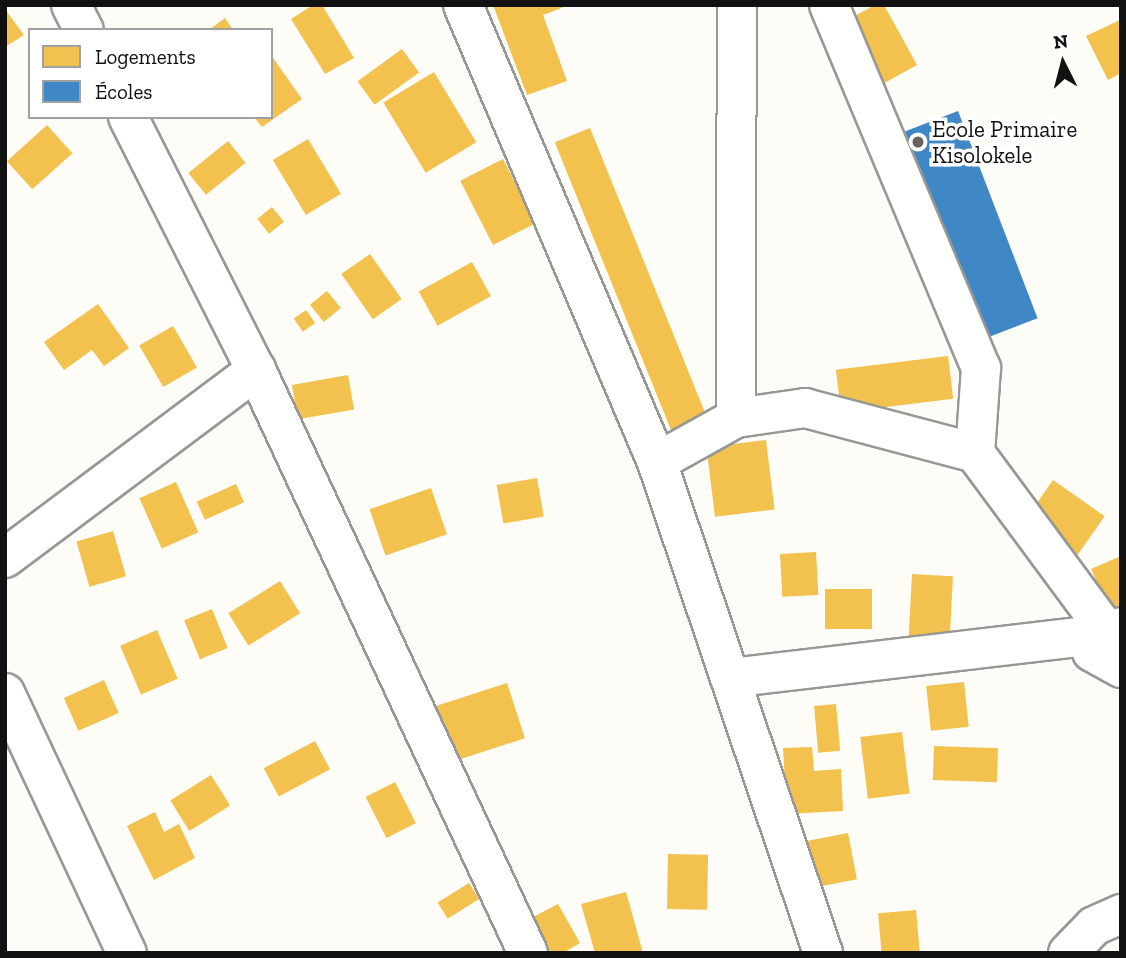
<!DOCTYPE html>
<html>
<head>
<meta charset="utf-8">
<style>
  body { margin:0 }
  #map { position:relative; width:1126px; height:958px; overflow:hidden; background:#fdfcf7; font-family:"Zilla Slab",serif }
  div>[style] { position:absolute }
  .homes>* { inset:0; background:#f2c14e; transform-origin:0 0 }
  .schools>* { inset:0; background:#3f88c5; transform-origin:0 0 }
  .roads { filter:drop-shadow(2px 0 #979795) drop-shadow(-2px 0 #979795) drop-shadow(0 2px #979795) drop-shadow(0 -2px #979795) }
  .minor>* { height:38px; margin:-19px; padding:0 19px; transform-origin:19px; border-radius:19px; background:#fffffe }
  .dots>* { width:19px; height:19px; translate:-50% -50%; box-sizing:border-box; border:4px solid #fff; border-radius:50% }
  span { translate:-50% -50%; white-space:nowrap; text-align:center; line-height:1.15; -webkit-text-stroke:7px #fff; paint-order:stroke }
  .poi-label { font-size:23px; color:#111 }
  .left { translate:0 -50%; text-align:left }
  .frame { position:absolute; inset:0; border:7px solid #111; pointer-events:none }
  .legend { position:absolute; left:28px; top:28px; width:245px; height:91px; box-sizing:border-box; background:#fff; border:2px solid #a0a0a0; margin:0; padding:9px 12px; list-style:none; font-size:21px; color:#111 }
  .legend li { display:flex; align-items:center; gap:14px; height:35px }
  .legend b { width:35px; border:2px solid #a0a0a0 }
  .north { position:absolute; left:1028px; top:28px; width:70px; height:70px; -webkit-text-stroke:5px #fff; paint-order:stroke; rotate:354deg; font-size:19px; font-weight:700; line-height:28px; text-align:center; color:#111 }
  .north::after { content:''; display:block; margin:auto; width:24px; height:32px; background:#111; clip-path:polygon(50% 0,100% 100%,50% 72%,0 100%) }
</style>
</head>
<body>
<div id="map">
  <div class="homes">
    <div style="clip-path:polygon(313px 5px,322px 5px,354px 58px,325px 74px,291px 19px)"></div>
    <div style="clip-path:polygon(493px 5px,569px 5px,543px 15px,567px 81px,527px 95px)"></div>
    <div style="clip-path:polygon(875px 5px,884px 5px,917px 65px,868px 92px,834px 27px)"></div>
    <div style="clip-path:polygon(5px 9px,24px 35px,5px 47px)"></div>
    <div style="clip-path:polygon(225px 18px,233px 30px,209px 30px)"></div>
    <div style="clip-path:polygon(1120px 20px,1121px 73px,1108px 80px,1086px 36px)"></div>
    <div style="left:402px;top:49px;width:29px;height:55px;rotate:54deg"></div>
    <div style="clip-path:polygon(271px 55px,302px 99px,262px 127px,254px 117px,271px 117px)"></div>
    <div style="left:434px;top:72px;width:82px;height:59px;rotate:59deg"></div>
    <div style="left:47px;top:125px;width:38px;height:54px;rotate:48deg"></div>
    <div style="left:590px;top:128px;width:323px;height:38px;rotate:68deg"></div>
    <div style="left:308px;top:139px;width:64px;height:41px;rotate:59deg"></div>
    <div style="left:228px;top:141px;width:28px;height:51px;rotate:51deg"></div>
    <div style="left:503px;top:159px;width:72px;height:48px;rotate:63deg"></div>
    <div style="left:272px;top:207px;width:19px;height:19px;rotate:51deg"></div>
    <div style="left:370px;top:254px;width:55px;height:35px;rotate:55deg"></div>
    <div style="left:472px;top:262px;width:39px;height:61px;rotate:61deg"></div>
    <div style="left:327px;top:291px;width:22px;height:22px;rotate:51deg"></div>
    <div style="clip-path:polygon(98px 304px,129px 348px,104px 366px,92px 350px,64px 370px,44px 342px)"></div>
    <div style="left:306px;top:310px;width:16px;height:15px;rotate:55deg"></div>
    <div style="left:173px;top:326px;width:48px;height:39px;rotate:60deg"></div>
    <div style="left:948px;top:356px;width:43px;height:113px;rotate:83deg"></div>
    <div style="left:348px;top:375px;width:35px;height:57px;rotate:80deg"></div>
    <div style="left:766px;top:440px;width:70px;height:60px;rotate:83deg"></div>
    <div style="left:537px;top:478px;width:39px;height:41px;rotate:80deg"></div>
    <div style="left:1053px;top:480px;width:63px;height:48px;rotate:35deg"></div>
    <div style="left:176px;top:482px;width:55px;height:40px;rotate:66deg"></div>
    <div style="left:236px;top:484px;width:20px;height:43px;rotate:66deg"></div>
    <div style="left:431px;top:488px;width:49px;height:65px;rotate:71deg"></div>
    <div style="left:113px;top:531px;width:47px;height:38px;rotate:74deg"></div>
    <div style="left:816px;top:552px;width:43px;height:36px;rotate:87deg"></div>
    <div style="clip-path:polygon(1121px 556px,1121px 617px,1114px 620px,1091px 569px)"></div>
    <div style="left:912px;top:574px;width:41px;height:62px;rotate:3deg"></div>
    <div style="left:280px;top:581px;width:38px;height:61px;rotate:58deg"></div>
    <div style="left:825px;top:589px;width:47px;height:40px"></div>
    <div style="left:212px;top:609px;width:42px;height:30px;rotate:68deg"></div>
    <div style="left:157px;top:630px;width:53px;height:40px;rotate:67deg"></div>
    <div style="left:104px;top:680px;width:36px;height:44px;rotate:66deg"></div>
    <div style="left:964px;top:682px;width:45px;height:38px;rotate:84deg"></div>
    <div style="left:507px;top:683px;width:58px;height:78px;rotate:72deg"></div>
    <div style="left:836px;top:704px;width:47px;height:22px;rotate:85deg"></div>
    <div style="left:902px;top:732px;width:62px;height:42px;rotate:83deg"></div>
    <div style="left:315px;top:741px;width:32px;height:58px;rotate:62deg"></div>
    <div style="left:934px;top:746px;width:64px;height:34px;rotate:2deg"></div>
    <div style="clip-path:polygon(812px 747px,814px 771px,841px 769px,843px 811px,787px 814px,783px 748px)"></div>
    <div style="left:211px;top:775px;width:36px;height:48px;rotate:58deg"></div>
    <div style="left:395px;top:782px;width:46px;height:33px;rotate:63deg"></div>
    <div style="clip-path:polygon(155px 812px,164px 832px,179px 824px,195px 858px,154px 880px,127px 826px)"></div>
    <div style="left:848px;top:833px;width:47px;height:54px;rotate:79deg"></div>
    <div style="left:668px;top:854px;width:40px;height:55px;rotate:1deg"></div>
    <div style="left:469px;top:883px;width:19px;height:37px;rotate:58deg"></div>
    <div style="clip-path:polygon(626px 892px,643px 953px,595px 953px,581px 904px)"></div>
    <div style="clip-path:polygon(558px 904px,580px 943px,563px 953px,551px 953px,531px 918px)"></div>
    <div style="left:916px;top:910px;width:43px;height:38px;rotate:85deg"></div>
  </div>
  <div class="schools">
    <div style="left:958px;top:111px;width:222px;height:66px;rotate:69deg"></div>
  </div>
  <div class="roads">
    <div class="minor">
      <div style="left:71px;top:5px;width:28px;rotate:63deg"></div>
      <div style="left:463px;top:5px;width:496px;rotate:67deg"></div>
      <div style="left:657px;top:462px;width:518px;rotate:71.32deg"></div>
      <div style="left:829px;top:5px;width:394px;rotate:67.3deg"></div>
      <div style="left:981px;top:368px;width:85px;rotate:94deg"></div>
      <div style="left:128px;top:117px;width:284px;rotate:63.2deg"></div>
      <div style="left:256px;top:370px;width:643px;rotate:64.99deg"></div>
      <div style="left:736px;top:418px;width:413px;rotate:-89.9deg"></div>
      <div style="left:657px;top:462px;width:90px;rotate:-29.1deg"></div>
      <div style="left:736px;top:418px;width:70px;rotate:-8.2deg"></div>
      <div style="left:805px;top:408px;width:176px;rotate:14.8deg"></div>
      <div style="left:975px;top:453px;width:220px;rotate:53.5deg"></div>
      <div style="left:5px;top:558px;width:314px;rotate:-36.8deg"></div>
      <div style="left:1086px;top:636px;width:17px;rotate:69deg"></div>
      <div style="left:1092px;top:652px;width:33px;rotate:29deg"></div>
      <div style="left:730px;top:678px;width:358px;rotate:-6.7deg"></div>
      <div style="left:1086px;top:636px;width:36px;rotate:-14deg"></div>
      <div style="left:5px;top:693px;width:287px;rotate:64.9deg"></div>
      <div style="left:1068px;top:953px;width:37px;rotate:-46deg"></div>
      <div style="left:1094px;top:926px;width:30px;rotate:-24deg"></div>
    </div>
  </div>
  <div class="dots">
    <div style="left:918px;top:142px;background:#646362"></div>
  </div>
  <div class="poi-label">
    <span class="left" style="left:932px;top:142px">Ecole Primaire<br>Kisolokele</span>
  </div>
  <div class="frame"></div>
  <ul class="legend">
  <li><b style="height:19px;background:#f2c14e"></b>Logements</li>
  <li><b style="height:19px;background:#3f88c5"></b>Écoles</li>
  </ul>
  <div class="north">N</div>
</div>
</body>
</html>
